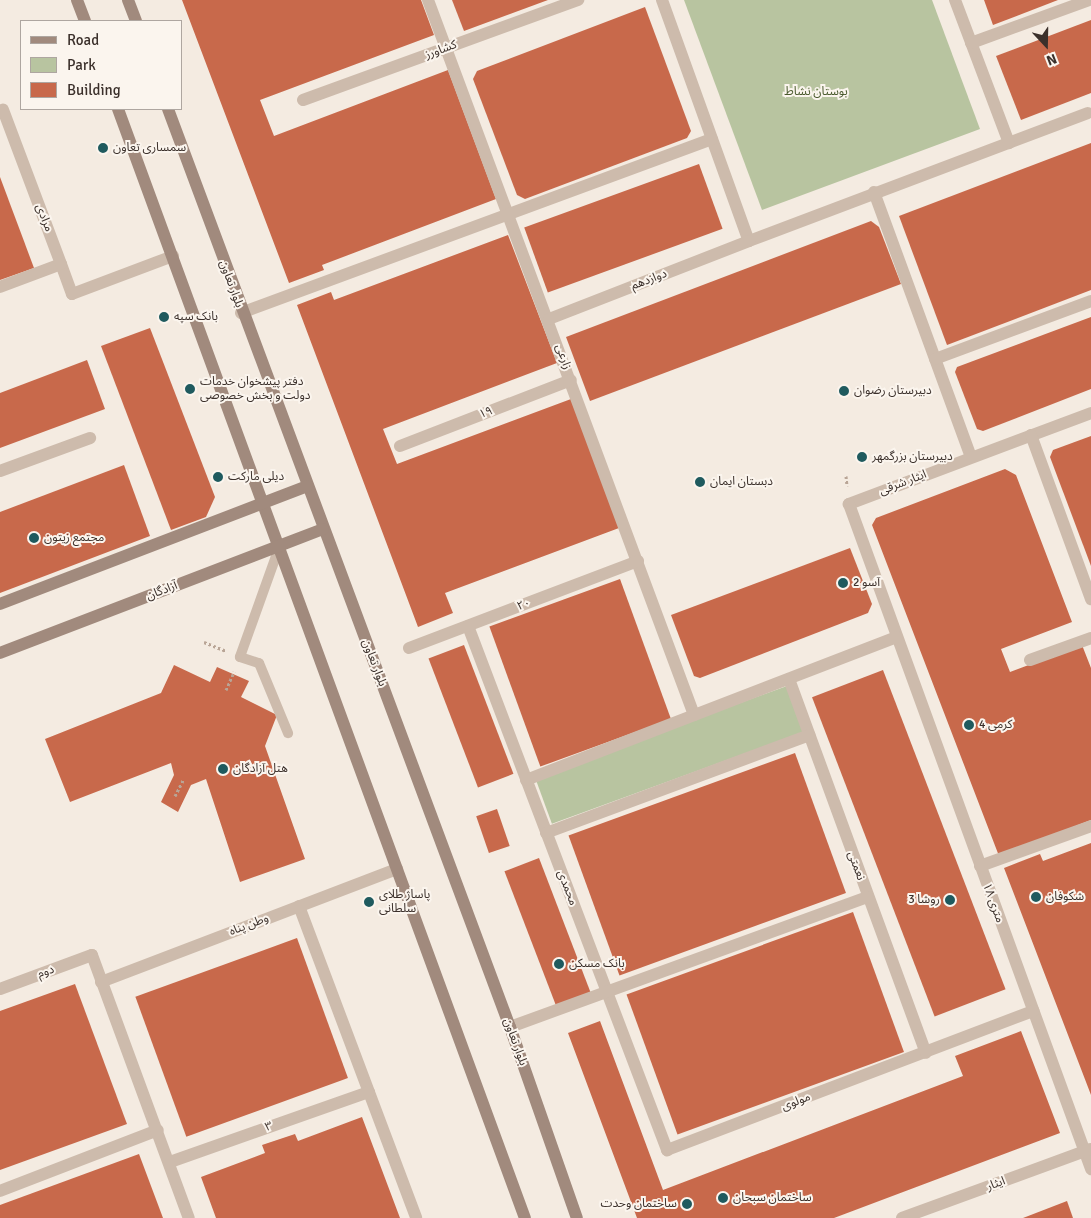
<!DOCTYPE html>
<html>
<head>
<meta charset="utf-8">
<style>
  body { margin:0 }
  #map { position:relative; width:1091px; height:1218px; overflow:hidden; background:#f4ebe1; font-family:Signika,"Noto Sans Arabic",sans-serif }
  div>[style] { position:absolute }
  .green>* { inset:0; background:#b8c4a0; transform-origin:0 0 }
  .building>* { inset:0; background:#c8694b; transform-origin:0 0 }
  .path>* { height:3px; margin-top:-1.5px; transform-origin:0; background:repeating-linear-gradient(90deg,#b9a596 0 2.5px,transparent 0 5px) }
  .service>* { height:10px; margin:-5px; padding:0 5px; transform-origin:5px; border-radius:5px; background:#cdbbac }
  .minor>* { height:12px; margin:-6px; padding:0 6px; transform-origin:6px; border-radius:6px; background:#cdbbac }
  .tertiary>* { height:12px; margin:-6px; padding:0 6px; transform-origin:6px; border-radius:6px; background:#cdbbac }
  .secondary>* { height:12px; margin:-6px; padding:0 6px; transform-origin:6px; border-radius:6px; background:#a18a7d }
  .dots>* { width:14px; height:14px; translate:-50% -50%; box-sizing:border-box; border:2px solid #fbf5ee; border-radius:50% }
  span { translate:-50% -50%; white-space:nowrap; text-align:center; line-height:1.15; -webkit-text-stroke:4px #fbf5ee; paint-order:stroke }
  .street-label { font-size:12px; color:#3b302b }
  .park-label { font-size:12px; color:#4a5a2e }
  .poi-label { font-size:12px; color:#3b302b }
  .left { translate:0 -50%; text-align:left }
  .right { translate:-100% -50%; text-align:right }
  .legend { position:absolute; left:20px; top:20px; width:162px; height:90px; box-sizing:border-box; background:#fbf5ee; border:1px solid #aea6a0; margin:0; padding:6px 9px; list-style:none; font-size:15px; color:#3b302b }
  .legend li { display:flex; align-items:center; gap:10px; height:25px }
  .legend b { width:25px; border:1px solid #aea6a0 }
  .north { position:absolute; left:1021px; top:20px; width:50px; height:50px; -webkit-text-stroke:4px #fbf5ee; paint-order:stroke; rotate:159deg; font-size:14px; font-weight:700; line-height:20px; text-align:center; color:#3b302b }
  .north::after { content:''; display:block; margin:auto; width:18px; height:22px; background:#3b302b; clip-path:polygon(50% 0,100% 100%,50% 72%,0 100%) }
</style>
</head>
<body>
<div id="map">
  <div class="green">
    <div style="clip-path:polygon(684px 0,932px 0,980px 129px,762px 210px)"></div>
    <div style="left:787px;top:686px;width:49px;height:268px;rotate:70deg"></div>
  </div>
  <div class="building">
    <div style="clip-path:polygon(182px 0,421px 0,434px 35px,260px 100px,274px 136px,448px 70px,496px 199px,322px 265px,324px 270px,289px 283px)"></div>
    <div style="clip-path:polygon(452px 0,548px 0,464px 31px)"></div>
    <div style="clip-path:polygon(984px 0,1058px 0,993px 25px)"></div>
    <div style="clip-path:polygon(645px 7px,691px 131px,687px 138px,525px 199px,517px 195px,473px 79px,477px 71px)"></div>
    <div style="clip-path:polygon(1091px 20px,1091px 93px,1021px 120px,996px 56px)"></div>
    <div style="clip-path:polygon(1091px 143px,1091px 290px,947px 345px,899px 216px)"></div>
    <div style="left:699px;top:164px;width:69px;height:186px;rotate:70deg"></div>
    <div style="clip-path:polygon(0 177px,34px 268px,0 280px)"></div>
    <div style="clip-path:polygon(871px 221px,879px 227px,901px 284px,590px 401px,566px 337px)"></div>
    <div style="clip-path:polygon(508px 235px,557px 363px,383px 429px,397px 464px,571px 399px,619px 528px,445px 593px,453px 613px,418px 627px,297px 305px,331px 292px,334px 300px)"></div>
    <div style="clip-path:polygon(1091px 317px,1091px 389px,983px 431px,977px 429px,955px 372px,957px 367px)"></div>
    <div style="clip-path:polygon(150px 328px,215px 497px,206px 517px,171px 530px,101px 346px)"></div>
    <div style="clip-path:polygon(87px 360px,105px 409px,0 448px,0 393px)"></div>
    <div style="clip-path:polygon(1091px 436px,1091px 566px,1050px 457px,1053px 450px)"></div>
    <div style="clip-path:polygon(124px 465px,150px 536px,0 593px,0 512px)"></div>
    <div style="clip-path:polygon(1005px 469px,1016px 475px,1072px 622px,1001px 649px,1010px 672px,1082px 645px,1091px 668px,1091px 820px,999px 856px,872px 525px,876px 518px)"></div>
    <div style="clip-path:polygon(850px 548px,872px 604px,868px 613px,700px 678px,694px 676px,671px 615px)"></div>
    <div style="left:620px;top:579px;width:149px;height:139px;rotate:70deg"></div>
    <div style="left:464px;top:645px;width:138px;height:38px;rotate:69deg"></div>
    <div style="clip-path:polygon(174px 665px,210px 682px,217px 667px,249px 681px,241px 697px,277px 715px,265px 746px,305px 859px,240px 882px,206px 779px,191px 785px,178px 812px,161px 802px,174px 775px,171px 763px,70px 802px,45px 739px,161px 693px)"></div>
    <div style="left:883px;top:670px;width:342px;height:76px;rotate:69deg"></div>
    <div style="left:795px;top:753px;width:149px;height:241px;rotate:70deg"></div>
    <div style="left:497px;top:809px;width:39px;height:22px;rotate:71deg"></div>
    <div style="clip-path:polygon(1091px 843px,1091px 1095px,1004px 868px,1040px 854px,1043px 861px)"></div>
    <div style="left:539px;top:858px;width:144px;height:37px;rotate:69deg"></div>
    <div style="left:853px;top:912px;width:149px;height:241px;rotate:70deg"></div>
    <div style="left:297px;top:938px;width:149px;height:172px;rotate:70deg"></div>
    <div style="clip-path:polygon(75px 984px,127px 1124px,0 1170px,0 1011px)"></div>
    <div style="clip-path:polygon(600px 1021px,663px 1190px,963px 1076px,955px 1056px,1021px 1031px,1060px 1133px,834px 1218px,637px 1218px,568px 1033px)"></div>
    <div style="clip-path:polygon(362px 1117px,400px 1218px,216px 1218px,201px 1177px,265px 1153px,262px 1145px,295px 1134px,298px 1141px)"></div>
    <div style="clip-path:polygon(139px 1154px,163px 1218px,0 1218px,0 1205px)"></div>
    <div style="clip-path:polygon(1067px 1201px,1073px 1218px,1023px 1218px)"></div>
  </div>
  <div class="path">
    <div style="left:846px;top:476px;width:10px;rotate:84deg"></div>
    <div style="left:204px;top:642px;width:24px;rotate:22deg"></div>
    <div style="left:226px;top:690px;width:20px;rotate:-66deg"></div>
    <div style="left:175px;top:796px;width:18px;rotate:-63deg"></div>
  </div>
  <div class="service">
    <div style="left:280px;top:545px;width:119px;rotate:109.7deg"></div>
    <div style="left:240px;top:657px;width:20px;rotate:18deg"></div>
    <div style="left:259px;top:663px;width:76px;rotate:67.5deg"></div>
  </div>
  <div class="minor">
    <div style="left:428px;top:0;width:763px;rotate:69.59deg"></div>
    <div style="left:662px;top:0;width:256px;rotate:70.2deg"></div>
    <div style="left:749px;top:241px;width:362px;rotate:-20.7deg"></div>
    <div style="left:955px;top:0;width:153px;rotate:69.3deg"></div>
    <div style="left:971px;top:43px;width:126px;rotate:-20deg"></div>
    <div style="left:303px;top:100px;width:293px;rotate:-20deg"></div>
    <div style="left:874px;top:192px;width:282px;rotate:69.9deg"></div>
    <div style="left:61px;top:264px;width:32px;rotate:70deg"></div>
    <div style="left:72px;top:294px;width:108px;rotate:-20.6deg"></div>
    <div style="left:0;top:287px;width:65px;rotate:-20.7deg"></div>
    <div style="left:61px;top:264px;width:165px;rotate:-110.6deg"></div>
    <div style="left:241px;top:313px;width:502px;rotate:-20.28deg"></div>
    <div style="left:549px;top:319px;width:215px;rotate:-21.3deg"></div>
    <div style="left:935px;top:359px;width:166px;rotate:-20.4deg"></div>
    <div style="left:1091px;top:413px;width:259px;rotate:159.4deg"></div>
    <div style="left:849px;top:504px;width:708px;rotate:70deg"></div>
    <div style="left:1031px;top:435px;width:175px;rotate:69.9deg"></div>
    <div style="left:400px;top:446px;width:183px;rotate:-21.1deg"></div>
    <div style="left:0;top:471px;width:96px;rotate:-20.1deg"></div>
    <div style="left:468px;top:626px;width:561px;rotate:69.2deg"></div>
    <div style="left:667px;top:1150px;width:392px;rotate:-20.8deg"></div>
    <div style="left:409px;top:648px;width:245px;rotate:-20.8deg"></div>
    <div style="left:1030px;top:660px;width:65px;rotate:-19.8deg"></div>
    <div style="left:789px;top:679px;width:398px;rotate:69.9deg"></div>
    <div style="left:526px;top:780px;width:397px;rotate:-21.1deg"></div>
    <div style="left:546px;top:833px;width:281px;rotate:-20.4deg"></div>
    <div style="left:980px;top:866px;width:118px;rotate:-19.8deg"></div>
    <div style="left:299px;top:906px;width:333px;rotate:69.4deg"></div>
    <div style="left:101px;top:982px;width:317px;rotate:-20.9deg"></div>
    <div style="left:510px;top:1027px;width:380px;rotate:-20deg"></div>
    <div style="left:170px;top:1162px;width:211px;rotate:-19.4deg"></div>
    <div style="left:0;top:1191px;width:169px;rotate:-21.1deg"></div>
  </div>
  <div class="tertiary">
    <div style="left:0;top:989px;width:98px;rotate:-20.3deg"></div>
    <div style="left:92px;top:955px;width:280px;rotate:69.8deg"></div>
    <div style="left:902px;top:1218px;width:201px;rotate:-20.1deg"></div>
  </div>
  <div class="secondary">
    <div style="left:77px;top:0;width:22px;rotate:69deg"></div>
    <div style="left:128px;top:0;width:22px;rotate:69deg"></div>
    <div style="left:118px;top:109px;width:1181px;rotate:69.85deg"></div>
    <div style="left:168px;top:109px;width:980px;rotate:69.57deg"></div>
    <div style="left:510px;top:1027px;width:202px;rotate:70.7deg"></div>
    <div style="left:0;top:604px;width:329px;rotate:-21deg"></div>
    <div style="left:0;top:653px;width:346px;rotate:-21deg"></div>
  </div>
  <div class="dots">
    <div style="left:103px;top:148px;background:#1f5a5e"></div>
    <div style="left:164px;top:317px;background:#1f5a5e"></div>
    <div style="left:190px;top:389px;background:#1f5a5e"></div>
    <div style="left:844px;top:391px;background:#1f5a5e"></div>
    <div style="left:862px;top:457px;background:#1f5a5e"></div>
    <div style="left:218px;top:477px;background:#1f5a5e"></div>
    <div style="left:700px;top:482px;background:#1f5a5e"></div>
    <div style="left:34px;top:538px;background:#1f5a5e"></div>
    <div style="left:843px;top:583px;background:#1f5a5e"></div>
    <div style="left:969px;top:725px;background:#1f5a5e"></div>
    <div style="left:223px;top:769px;background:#1f5a5e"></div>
    <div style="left:1036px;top:897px;background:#1f5a5e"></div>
    <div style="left:950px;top:900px;background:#1f5a5e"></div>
    <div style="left:369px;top:902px;background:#1f5a5e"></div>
    <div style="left:559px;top:964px;background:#1f5a5e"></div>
    <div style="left:723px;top:1198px;background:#1f5a5e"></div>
    <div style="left:687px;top:1204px;background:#1f5a5e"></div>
  </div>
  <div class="street-label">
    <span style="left:441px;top:50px;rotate:-20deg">کشاورز</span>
    <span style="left:44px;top:218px;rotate:69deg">مرادی</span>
    <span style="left:649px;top:280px;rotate:-21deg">دوازدهم</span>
    <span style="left:231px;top:284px;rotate:70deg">بلوار تعاون</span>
    <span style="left:563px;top:357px;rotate:70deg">زارعی</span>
    <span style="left:486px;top:413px;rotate:-21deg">۱۹</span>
    <span style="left:903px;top:483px;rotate:-21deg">ایثار شرقی</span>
    <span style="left:162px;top:591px;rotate:-21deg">آزادگان</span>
    <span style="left:524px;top:605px;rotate:-21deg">۲۰</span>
    <span style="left:374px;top:663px;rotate:69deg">بلوار تعاون</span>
    <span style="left:856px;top:866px;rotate:70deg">نعمتی</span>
    <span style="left:567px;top:888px;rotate:69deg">محمدی</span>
    <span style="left:993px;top:903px;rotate:70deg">۱۸ متری</span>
    <span style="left:249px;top:925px;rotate:-21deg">وطن پناه</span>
    <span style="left:46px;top:972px;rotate:-20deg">دوم</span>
    <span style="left:515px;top:1042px;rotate:70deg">بلوار تعاون</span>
    <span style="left:796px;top:1102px;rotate:-21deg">مولوی</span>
    <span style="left:269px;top:1127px;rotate:-20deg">۳</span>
    <span style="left:996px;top:1184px;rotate:-20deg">ایثار</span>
  </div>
  <div class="park-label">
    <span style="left:816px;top:92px">بوستان نشاط</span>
  </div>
  <div class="poi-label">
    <span class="left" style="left:113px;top:148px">سمساری تعاون</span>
    <span class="left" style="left:174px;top:317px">بانک سپه</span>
    <span class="left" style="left:200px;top:389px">دفتر پیشخوان خدمات<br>دولت و بخش خصوصی</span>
    <span class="left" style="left:854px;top:391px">دبیرستان رضوان</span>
    <span class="left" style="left:872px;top:457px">دبیرستان بزرگمهر</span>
    <span class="left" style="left:228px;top:477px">دیلی مارکت</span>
    <span class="left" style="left:710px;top:482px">دبستان ایمان</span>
    <span class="left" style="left:44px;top:538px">مجتمع زیتون</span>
    <span class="left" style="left:853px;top:583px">آسو 2</span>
    <span class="left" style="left:979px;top:725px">کرمی 4</span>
    <span class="left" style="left:233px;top:769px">هتل آزادگان</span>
    <span class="left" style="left:379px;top:902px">پاساژ طلای<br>سلطانی</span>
    <span class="left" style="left:1046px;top:897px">شکوفان</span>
    <span class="right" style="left:940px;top:900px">روشا 3</span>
    <span class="left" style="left:569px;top:964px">بانک مسکن</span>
    <span class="left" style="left:733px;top:1198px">ساختمان سبحان</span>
    <span class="right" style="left:677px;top:1204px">ساختمان وحدت</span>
  </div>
  <ul class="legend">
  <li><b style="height:6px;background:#a18a7d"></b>Road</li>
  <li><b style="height:14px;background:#b8c4a0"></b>Park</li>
  <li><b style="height:14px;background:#c8694b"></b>Building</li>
  </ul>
  <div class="north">N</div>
</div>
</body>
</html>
